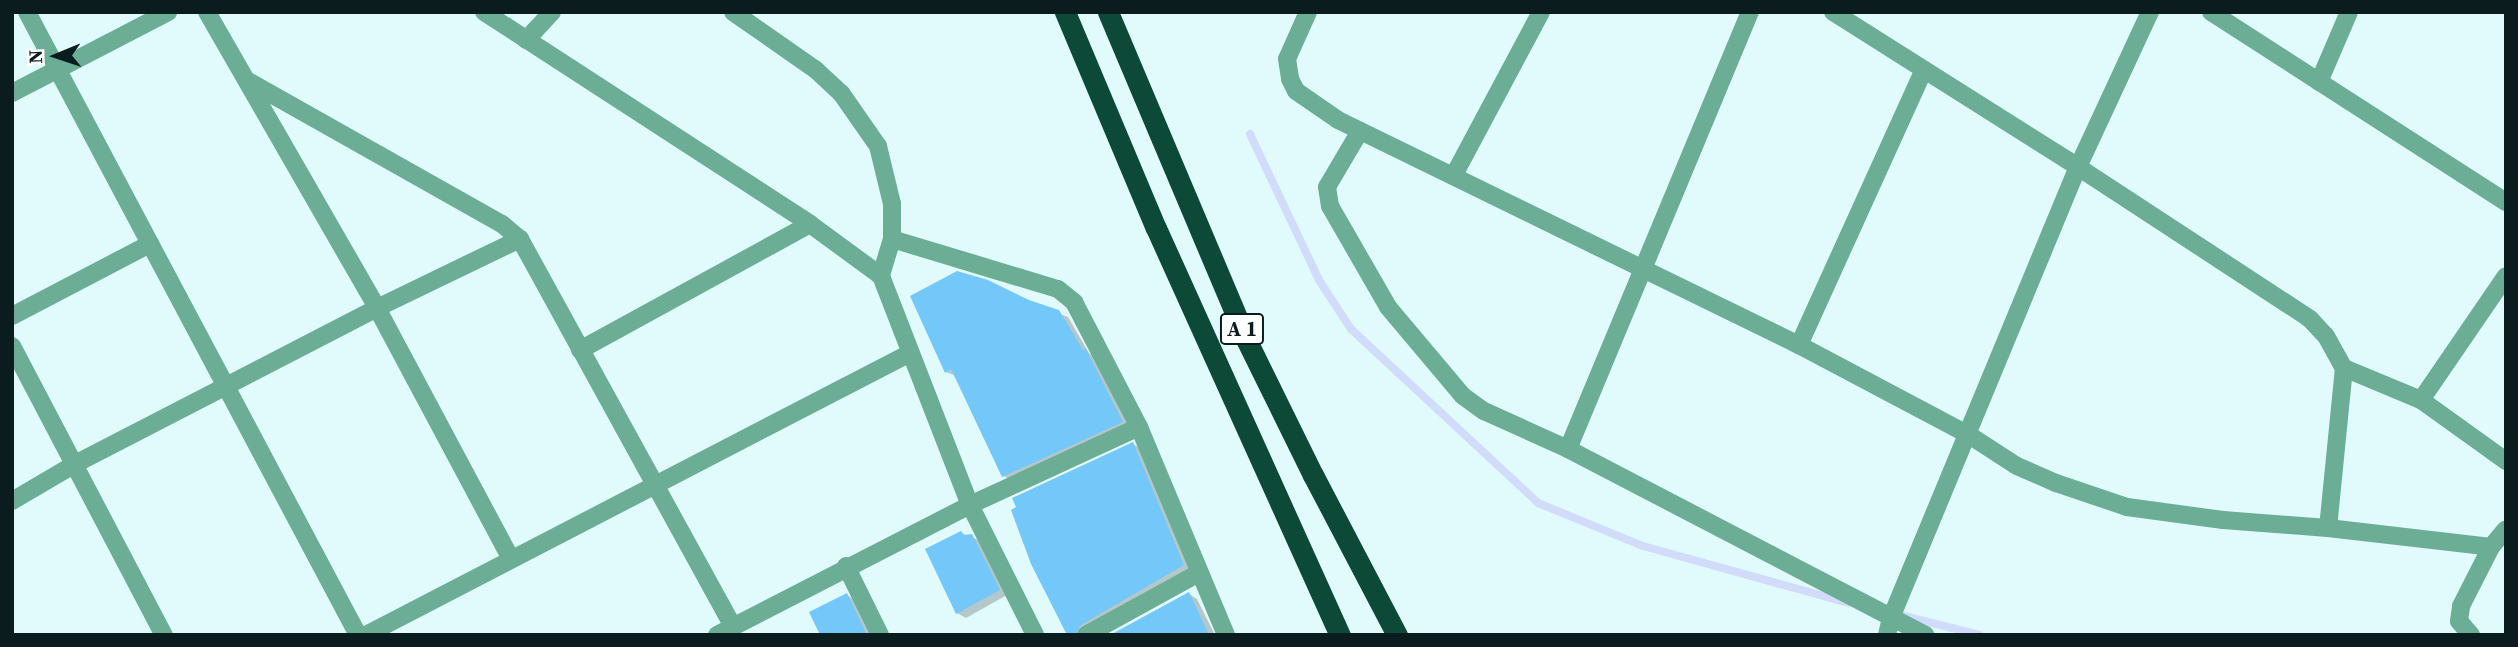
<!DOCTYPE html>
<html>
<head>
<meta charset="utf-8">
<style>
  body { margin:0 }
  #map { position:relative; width:2518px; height:647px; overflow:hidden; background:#e1fbfd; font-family:"Source Serif 4",serif }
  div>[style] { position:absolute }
  .shadow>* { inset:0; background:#0003 }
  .stream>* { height:8px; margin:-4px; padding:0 4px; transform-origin:4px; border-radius:4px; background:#d1dcfa }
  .building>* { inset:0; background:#74c7f9 }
  .street>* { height:18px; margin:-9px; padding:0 9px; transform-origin:9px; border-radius:9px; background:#6cad95 }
  .highway>* { height:21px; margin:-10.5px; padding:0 10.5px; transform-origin:10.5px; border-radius:10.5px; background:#0c4937 }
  span { translate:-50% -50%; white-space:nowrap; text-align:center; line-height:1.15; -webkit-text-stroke:5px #fff; paint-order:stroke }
  .shield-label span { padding:2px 5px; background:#fff; border:2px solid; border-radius:5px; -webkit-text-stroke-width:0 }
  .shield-label { font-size:21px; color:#0b1c1e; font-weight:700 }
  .frame { position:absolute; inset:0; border:14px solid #0b1c1e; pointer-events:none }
  .north { position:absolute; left:21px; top:21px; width:70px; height:70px; -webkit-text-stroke:5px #fff; paint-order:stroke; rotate:268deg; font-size:19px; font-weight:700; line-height:28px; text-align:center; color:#0b1c1e }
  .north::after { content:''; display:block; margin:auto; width:24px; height:32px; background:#0b1c1e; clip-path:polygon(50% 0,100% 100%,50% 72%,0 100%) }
</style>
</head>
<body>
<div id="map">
  <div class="shadow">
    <div style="clip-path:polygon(1028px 302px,1068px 317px,1089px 353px,1094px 356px,1131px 427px,1012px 481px,1004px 476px,956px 376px,946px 372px)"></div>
    <div style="clip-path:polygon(1133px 444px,1142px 449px,1192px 570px,1084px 635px,1068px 635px)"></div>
    <div style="clip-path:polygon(961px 533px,981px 541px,1007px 595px,966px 618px,957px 613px)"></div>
    <div style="clip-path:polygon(1189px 594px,1197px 599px,1215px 635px,1114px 635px)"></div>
    <div style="clip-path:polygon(847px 595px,855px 600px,874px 635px,822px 635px)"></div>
  </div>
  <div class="stream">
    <div style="left:1250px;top:134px;width:161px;rotate:64.7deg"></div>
    <div style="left:1319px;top:280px;width:59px;rotate:56.9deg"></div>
    <div style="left:1351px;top:329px;width:255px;rotate:42.9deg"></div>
    <div style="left:1538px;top:503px;width:113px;rotate:22.3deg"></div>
    <div style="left:1643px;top:546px;width:213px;rotate:15.5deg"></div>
    <div style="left:1904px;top:616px;width:78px;rotate:14deg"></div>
  </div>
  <div class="building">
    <div style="clip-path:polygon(957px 271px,988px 280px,1029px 300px,1059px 310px,1083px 350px,1086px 349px,1123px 422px,1002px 477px,951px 369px,945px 373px,910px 296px)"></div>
    <div style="clip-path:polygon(1133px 442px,1184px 565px,1081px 625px,1075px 635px,1067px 635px,1031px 564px,1011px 510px,1016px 507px,1012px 498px)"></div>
    <div style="clip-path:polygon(961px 531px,964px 535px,972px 534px,1000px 590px,956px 614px,925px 549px)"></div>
    <div style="clip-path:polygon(1189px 592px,1209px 635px,1110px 635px)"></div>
    <div style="clip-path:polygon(847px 593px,867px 635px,820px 635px,809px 612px)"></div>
  </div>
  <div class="street">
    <div style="left:27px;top:12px;width:705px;rotate:62.02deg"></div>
    <div style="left:207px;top:12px;width:341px;rotate:60.1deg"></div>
    <div style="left:377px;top:308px;width:285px;rotate:61.9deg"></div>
    <div style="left:484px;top:12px;width:389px;rotate:33deg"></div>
    <div style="left:810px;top:224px;width:88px;rotate:36.2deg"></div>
    <div style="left:881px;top:276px;width:246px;rotate:68.8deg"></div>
    <div style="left:970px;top:505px;width:145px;rotate:63.4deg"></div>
    <div style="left:733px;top:12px;width:101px;rotate:34.9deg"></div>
    <div style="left:816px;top:70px;width:34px;rotate:43deg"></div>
    <div style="left:841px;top:93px;width:65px;rotate:55.1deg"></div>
    <div style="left:878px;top:146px;width:60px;rotate:76.4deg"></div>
    <div style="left:892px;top:204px;width:35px;rotate:90deg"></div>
    <div style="left:892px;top:239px;width:39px;rotate:107deg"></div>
    <div style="left:1308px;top:12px;width:51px;rotate:114.1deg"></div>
    <div style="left:1287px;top:59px;width:20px;rotate:81deg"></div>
    <div style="left:1290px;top:79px;width:13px;rotate:63deg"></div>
    <div style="left:1296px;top:91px;width:51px;rotate:34.6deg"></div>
    <div style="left:1338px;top:120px;width:513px;rotate:26.02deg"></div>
    <div style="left:1799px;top:345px;width:192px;rotate:27.9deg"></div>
    <div style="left:1969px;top:435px;width:57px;rotate:32.9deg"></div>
    <div style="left:2017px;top:466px;width:43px;rotate:23.6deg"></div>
    <div style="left:2056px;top:483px;width:75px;rotate:18.7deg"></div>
    <div style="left:2127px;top:507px;width:97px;rotate:7.7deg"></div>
    <div style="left:2223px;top:520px;width:105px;rotate:4.4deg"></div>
    <div style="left:2328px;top:528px;width:164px;rotate:6.6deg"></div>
    <div style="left:1833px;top:12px;width:290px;rotate:32.3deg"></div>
    <div style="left:2078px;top:167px;width:277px;rotate:33.2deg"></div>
    <div style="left:2310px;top:319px;width:23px;rotate:47deg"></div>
    <div style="left:2326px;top:336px;width:37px;rotate:61deg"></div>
    <div style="left:2344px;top:368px;width:83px;rotate:22.6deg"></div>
    <div style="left:2421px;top:400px;width:105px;rotate:35.7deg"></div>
    <div style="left:2211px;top:12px;width:351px;rotate:32.8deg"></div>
    <div style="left:526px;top:40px;width:38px;rotate:-47deg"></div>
    <div style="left:248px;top:81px;width:291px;rotate:29.4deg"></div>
    <div style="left:502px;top:224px;width:23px;rotate:40deg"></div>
    <div style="left:520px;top:239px;width:442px;rotate:61.2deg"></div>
    <div style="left:2319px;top:82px;width:76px;rotate:-66.8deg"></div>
    <div style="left:12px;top:93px;width:176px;rotate:-27.4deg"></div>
    <div style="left:1360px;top:131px;width:65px;rotate:120.5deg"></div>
    <div style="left:1327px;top:187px;width:19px;rotate:81deg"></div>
    <div style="left:1330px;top:206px;width:116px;rotate:60.1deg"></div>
    <div style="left:1388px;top:307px;width:116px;rotate:49.9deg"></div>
    <div style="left:1463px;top:396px;width:26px;rotate:36deg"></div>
    <div style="left:1484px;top:411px;width:92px;rotate:24.3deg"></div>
    <div style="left:1568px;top:449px;width:403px;rotate:27.5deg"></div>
    <div style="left:1454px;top:175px;width:185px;rotate:-61.9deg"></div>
    <div style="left:892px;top:239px;width:173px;rotate:16.8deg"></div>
    <div style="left:1058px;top:289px;width:21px;rotate:39deg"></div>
    <div style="left:1074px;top:302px;width:141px;rotate:62.5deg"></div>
    <div style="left:1139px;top:427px;width:225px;rotate:67.3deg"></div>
    <div style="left:12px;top:316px;width:156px;rotate:-27.6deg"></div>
    <div style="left:1799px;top:345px;width:302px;rotate:-65.6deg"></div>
    <div style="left:12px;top:346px;width:327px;rotate:62.3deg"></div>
    <div style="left:580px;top:350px;width:262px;rotate:-28.7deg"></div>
    <div style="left:2421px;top:400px;width:150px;rotate:-55.6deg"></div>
    <div style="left:1568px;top:449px;width:473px;rotate:-67.4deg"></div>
    <div style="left:12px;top:501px;width:73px;rotate:-30.4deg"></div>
    <div style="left:75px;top:464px;width:340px;rotate:-27.3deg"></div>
    <div style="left:377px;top:308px;width:159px;rotate:-25.8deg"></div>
    <div style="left:2328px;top:528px;width:161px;rotate:-84.3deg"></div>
    <div style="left:846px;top:566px;width:77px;rotate:63.8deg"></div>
    <div style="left:366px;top:635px;width:613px;rotate:-27.4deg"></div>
    <div style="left:717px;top:635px;width:284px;rotate:-27.2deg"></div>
    <div style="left:970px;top:505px;width:186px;rotate:-24.8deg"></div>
    <div style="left:1086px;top:635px;width:129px;rotate:-28.8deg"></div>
    <div style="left:1887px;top:635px;width:17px;rotate:-77deg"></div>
    <div style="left:1891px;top:618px;width:488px;rotate:-67.5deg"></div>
    <div style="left:2078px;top:167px;width:171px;rotate:-65.1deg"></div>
    <div style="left:2471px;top:635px;width:18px;rotate:-131deg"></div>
    <div style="left:2459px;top:621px;width:15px;rotate:-82deg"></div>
    <div style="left:2461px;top:606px;width:66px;rotate:-63deg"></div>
    <div style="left:2491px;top:547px;width:23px;rotate:-50deg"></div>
  </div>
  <div class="highway">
    <div style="left:1065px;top:12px;width:234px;rotate:67.2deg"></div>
    <div style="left:1156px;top:228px;width:447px;rotate:65.7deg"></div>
    <div style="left:1108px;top:12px;width:355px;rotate:67.1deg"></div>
    <div style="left:1246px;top:339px;width:152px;rotate:63.8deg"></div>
    <div style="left:1313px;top:475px;width:181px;rotate:62.3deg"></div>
  </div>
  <div class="shield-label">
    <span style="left:1242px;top:329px">A 1</span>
  </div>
  <div class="frame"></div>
  <div class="north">N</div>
</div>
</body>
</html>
